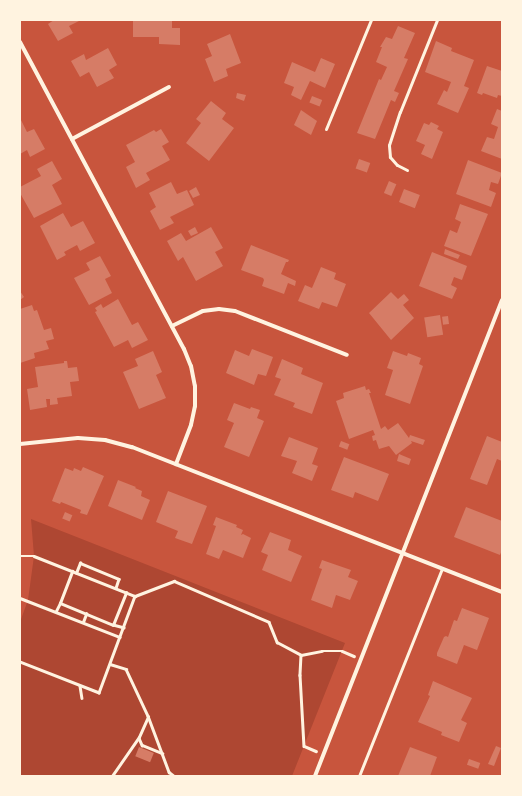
<!DOCTYPE html>
<html>
<head>
<meta charset="utf-8">
<style>
  body { margin:0 }
  #map { position:relative; width:522px; height:796px; overflow:hidden; background:#c8553d; font-family:"Asap Condensed",sans-serif }
  div>[style] { position:absolute }
  .green>* { inset:0; background:#ae4732 }
  .building>* { inset:0; background:#d67c66; transform-origin:0 0 }
  .path>* { height:2.5px; margin:-1.25px; padding:0 1.25px; transform-origin:1.25px; border-radius:1.25px; background:#fff3e0 }
  .service>* { height:3px; margin:-1.5px; padding:0 1.5px; transform-origin:1.5px; border-radius:1.5px; background:#fff3e0 }
  .minor>* { height:4px; margin:-2px; padding:0 2px; transform-origin:2px; border-radius:2px; background:#fff3e0 }
  span { translate:-50% -50%; white-space:nowrap; text-align:center; line-height:1.15; -webkit-text-stroke:4px #fff3e0; paint-order:stroke }
  .frame { position:absolute; inset:0; border:21px solid #fff3e0; pointer-events:none }
</style>
</head>
<body>
<div id="map">
  <div class="green">
    <div style="clip-path:polygon(31px 519px,345px 643px,292px 776px,20px 776px,20px 622px,28px 600px,34px 556px)"></div>
  </div>
  <div class="building">
    <div style="clip-path:polygon(54px 20px,81px 20px,69px 26px,73px 33px,58px 41px,48px 24px)"></div>
    <div style="clip-path:polygon(133px 20px,172px 20px,172px 28px,180px 28px,180px 45px,159px 44px,159px 37px,133px 37px)"></div>
    <div style="clip-path:polygon(398px 26px,415px 33px,404px 58px,408px 59px,394px 91px,399px 93px,395px 102px,391px 100px,375px 139px,357px 133px,379px 79px,381px 80px,387px 67px,376px 62px,382px 47px,380px 47px,386px 37px,392px 39px)"></div>
    <div style="clip-path:polygon(230px 34px,241px 63px,226px 69px,228px 76px,214px 82px,205px 59px,212px 56px,207px 44px)"></div>
    <div style="clip-path:polygon(436px 41px,452px 48px,451px 51px,474px 60px,464px 86px,469px 88px,458px 113px,437px 104px,444px 90px,447px 92px,451px 82px,425px 72px)"></div>
    <div style="clip-path:polygon(108px 48px,117px 65px,109px 70px,114px 78px,97px 87px,89px 72px,80px 77px,71px 61px,84px 54px,86px 60px)"></div>
    <div style="clip-path:polygon(321px 58px,335px 64px,325px 88px,310px 81px,301px 100px,291px 95px,294px 87px,284px 83px,292px 62px,315px 72px)"></div>
    <div style="clip-path:polygon(487px 66px,502px 71px,502px 96px,498px 95px,497px 98px,483px 93px,482px 95px,477px 93px)"></div>
    <div style="clip-path:polygon(237px 93px,246px 95px,244px 101px,236px 98px)"></div>
    <div style="left:312px;top:96px;width:11px;height:7px;rotate:22deg"></div>
    <div style="clip-path:polygon(211px 101px,226px 113px,222px 119px,234px 128px,209px 161px,186px 143px,201px 123px,196px 119px)"></div>
    <div style="clip-path:polygon(497px 109px,502px 111px,502px 159px,481px 151px,487px 137px,494px 139px,498px 127px,491px 124px)"></div>
    <div style="clip-path:polygon(301px 110px,317px 121px,311px 135px,294px 125px)"></div>
    <div style="clip-path:polygon(20px 118px,27px 132px,34px 129px,45px 149px,30px 157px,27px 150px,20px 154px)"></div>
    <div style="clip-path:polygon(431px 122px,439px 126px,437px 129px,443px 132px,432px 159px,421px 154px,425px 145px,416px 141px,424px 123px,429px 125px)"></div>
    <div style="clip-path:polygon(161px 129px,169px 142px,162px 146px,170px 160px,146px 173px,150px 180px,136px 188px,126px 167px,135px 162px,126px 145px,154px 130px,156px 132px)"></div>
    <div style="left:359px;top:159px;width:12px;height:10px;rotate:20deg"></div>
    <div style="clip-path:polygon(468px 160px,502px 173px,498px 184px,491px 182px,489px 190px,496px 193px,491px 207px,456px 194px)"></div>
    <div style="clip-path:polygon(52px 161px,62px 179px,52px 185px,62px 204px,34px 218px,20px 193px,20px 187px,41px 176px,37px 169px)"></div>
    <div style="left:389px;top:181px;width:8px;height:13px;rotate:23deg"></div>
    <div style="clip-path:polygon(171px 182px,177px 194px,187px 190px,194px 205px,170px 217px,174px 223px,160px 230px,150px 211px,156px 207px,149px 193px)"></div>
    <div style="clip-path:polygon(196px 187px,200px 195px,193px 198px,189px 191px)"></div>
    <div style="left:404px;top:189px;width:17px;height:14px;rotate:21deg"></div>
    <div style="clip-path:polygon(460px 204px,488px 214px,471px 256px,444px 246px,450px 230px,457px 233px,461px 222px,455px 219px)"></div>
    <div style="clip-path:polygon(63px 213px,71px 227px,83px 221px,95px 243px,80px 251px,77px 245px,64px 252px,66px 255px,57px 260px,40px 226px)"></div>
    <div style="clip-path:polygon(195px 227px,198px 233px,191px 236px,188px 231px)"></div>
    <div style="clip-path:polygon(211px 227px,223px 248px,215px 252px,223px 266px,196px 281px,183px 257px,178px 261px,167px 241px,181px 233px,186px 241px)"></div>
    <div style="clip-path:polygon(251px 245px,289px 260px,288px 262px,286px 262px,281px 274px,296px 281px,295px 286px,288px 283px,284px 294px,262px 286px,264px 280px,263px 278px,241px 270px)"></div>
    <div style="clip-path:polygon(445px 249px,460px 255px,458px 259px,444px 254px)"></div>
    <div style="clip-path:polygon(432px 252px,467px 266px,462px 280px,454px 277px,451px 285px,457px 288px,452px 299px,419px 286px)"></div>
    <div style="clip-path:polygon(100px 256px,111px 276px,105px 279px,112px 293px,89px 305px,74px 278px,90px 270px,86px 263px)"></div>
    <div style="clip-path:polygon(321px 267px,336px 273px,334px 279px,346px 284px,337px 307px,322px 302px,319px 309px,298px 301px,305px 285px,312px 288px)"></div>
    <div style="clip-path:polygon(20px 291px,24px 297px,20px 300px)"></div>
    <div style="clip-path:polygon(391px 292px,398px 299px,404px 294px,409px 300px,403px 305px,414px 318px,391px 340px,369px 313px)"></div>
    <div style="clip-path:polygon(118px 299px,132px 325px,138px 322px,148px 340px,132px 348px,128px 340px,114px 347px,95px 312px,97px 311px,95px 308px,101px 304px,103px 308px)"></div>
    <div style="clip-path:polygon(32px 305px,34px 311px,37px 310px,44px 330px,51px 328px,54px 339px,46px 341px,49px 349px,34px 353px,35px 358px,20px 363px,20px 309px)"></div>
    <div style="left:440px;top:315px;width:20px;height:16px;rotate:81deg"></div>
    <div style="left:448px;top:316px;width:8px;height:6px;rotate:83deg"></div>
    <div style="clip-path:polygon(252px 349px,273px 357px,266px 376px,258px 374px,254px 385px,226px 373px,235px 350px,249px 356px)"></div>
    <div style="clip-path:polygon(153px 351px,162px 372px,156px 375px,166px 398px,139px 409px,123px 372px,138px 366px,135px 359px)"></div>
    <div style="clip-path:polygon(393px 351px,407px 356px,408px 353px,421px 358px,419px 364px,423px 366px,410px 404px,385px 395px,393px 370px,387px 368px)"></div>
    <div style="clip-path:polygon(282px 359px,303px 368px,301px 374px,323px 383px,312px 414px,293px 407px,295px 403px,274px 395px,281px 379px,275px 377px)"></div>
    <div style="clip-path:polygon(64px 361px,67px 361px,68px 368px,77px 367px,79px 381px,70px 382px,72px 396px,57px 398px,58px 404px,50px 405px,50px 399px,46px 399px,47px 407px,30px 410px,27px 389px,38px 387px,35px 367px,64px 363px)"></div>
    <div style="clip-path:polygon(365px 386px,366px 390px,369px 389px,371px 393px,369px 393px,381px 429px,385px 426px,388px 430px,398px 423px,409px 438px,410px 435px,425px 440px,423px 445px,411px 441px,412px 443px,396px 455px,389px 446px,379px 449px,376px 440px,373px 441px,372px 436px,375px 435px,373px 430px,349px 439px,336px 401px,344px 398px,343px 393px)"></div>
    <div style="clip-path:polygon(234px 403px,250px 409px,251px 407px,260px 410px,257px 418px,264px 421px,249px 457px,224px 447px,234px 423px,227px 420px)"></div>
    <div style="clip-path:polygon(487px 436px,502px 442px,502px 461px,497px 459px,487px 485px,470px 479px)"></div>
    <div style="clip-path:polygon(289px 437px,318px 448px,312px 464px,318px 466px,312px 481px,292px 473px,297px 461px,281px 456px)"></div>
    <div style="left:341px;top:441px;width:9px;height:6px;rotate:21deg"></div>
    <div style="clip-path:polygon(399px 454px,411px 459px,409px 465px,397px 461px)"></div>
    <div style="clip-path:polygon(344px 457px,389px 474px,378px 501px,355px 492px,353px 498px,331px 490px)"></div>
    <div style="clip-path:polygon(83px 467px,104px 476px,87px 515px,80px 513px,81px 510px,61px 502px,60px 504px,52px 501px,65px 468px,73px 471px,74px 468px,81px 471px)"></div>
    <div style="clip-path:polygon(118px 480px,136px 487px,135px 488px,142px 491px,141px 496px,150px 500px,142px 520px,108px 506px)"></div>
    <div style="clip-path:polygon(168px 491px,207px 506px,192px 544px,175px 538px,178px 531px,156px 522px)"></div>
    <div style="clip-path:polygon(466px 507px,502px 521px,502px 550px,500px 555px,454px 537px)"></div>
    <div style="left:65px;top:512px;width:8px;height:7px;rotate:23deg"></div>
    <div style="clip-path:polygon(216px 517px,237px 525px,236px 527px,243px 530px,241px 535px,243px 534px,251px 538px,243px 558px,223px 550px,219px 559px,206px 554px,216px 526px,213px 525px)"></div>
    <div style="clip-path:polygon(270px 532px,291px 540px,288px 550px,302px 556px,291px 582px,262px 570px,268px 555px,261px 552px)"></div>
    <div style="clip-path:polygon(322px 560px,351px 570px,348px 577px,358px 581px,350px 600px,336px 595px,332px 608px,311px 600px,322px 569px,319px 568px)"></div>
    <div style="clip-path:polygon(462px 608px,489px 618px,477px 650px,464px 645px,457px 664px,437px 656px,437px 653px,444px 637px,446px 636px,448px 637px,454px 620px,457px 621px)"></div>
    <div style="clip-path:polygon(433px 681px,472px 698px,461px 720px,467px 723px,459px 742px,441px 735px,442px 732px,418px 722px,430px 696px,428px 695px)"></div>
    <div style="clip-path:polygon(496px 746px,501px 748px,494px 766px,488px 764px)"></div>
    <div style="left:139px;top:747px;width:16px;height:10px;rotate:22deg"></div>
    <div style="clip-path:polygon(410px 747px,437px 757px,430px 776px,398px 776px)"></div>
    <div style="left:469px;top:759px;width:12px;height:6px;rotate:20deg"></div>
  </div>
  <div class="path">
    <div style="left:20px;top:556px;width:14px"></div>
    <div style="left:34px;top:556px;width:109px;rotate:21.6deg"></div>
    <div style="left:135px;top:596px;width:103px;rotate:110.4deg"></div>
    <div style="left:99px;top:693px;width:85px;rotate:-158.6deg"></div>
    <div style="left:76px;top:573px;width:11px;rotate:-68deg"></div>
    <div style="left:80px;top:563px;width:42px;rotate:22.3deg"></div>
    <div style="left:119px;top:579px;width:9px;rotate:108deg"></div>
    <div style="left:135px;top:596px;width:42px;rotate:-21deg"></div>
    <div style="left:174px;top:581px;width:103px;rotate:23.3deg"></div>
    <div style="left:269px;top:622px;width:22px;rotate:68deg"></div>
    <div style="left:277px;top:642px;width:27px;rotate:28deg"></div>
    <div style="left:301px;top:655px;width:20px;rotate:93deg"></div>
    <div style="left:300px;top:675px;width:71px;rotate:86.8deg"></div>
    <div style="left:304px;top:746px;width:13px;rotate:23deg"></div>
    <div style="left:20px;top:598px;width:107px;rotate:21.3deg"></div>
    <div style="left:60px;top:603px;width:34px;rotate:-69deg"></div>
    <div style="left:56px;top:611px;width:9px;rotate:-63deg"></div>
    <div style="left:60px;top:603px;width:57px;rotate:22.5deg"></div>
    <div style="left:83px;top:622px;width:9px;rotate:-69deg"></div>
    <div style="left:124px;top:628px;width:11px;rotate:-165deg"></div>
    <div style="left:113px;top:625px;width:35px;rotate:-68deg"></div>
    <div style="left:301px;top:655px;width:21px;rotate:-11deg"></div>
    <div style="left:322px;top:651px;width:20px"></div>
    <div style="left:342px;top:651px;width:13px;rotate:23deg"></div>
    <div style="left:110px;top:664px;width:17px;rotate:17deg"></div>
    <div style="left:126px;top:669px;width:52px;rotate:64.9deg"></div>
    <div style="left:148px;top:716px;width:60px;rotate:69.4deg"></div>
    <div style="left:169px;top:772px;width:6px;rotate:39deg"></div>
    <div style="left:80px;top:686px;width:12px;rotate:81deg"></div>
    <div style="left:139px;top:738px;width:8px;rotate:67deg"></div>
    <div style="left:142px;top:745px;width:22px;rotate:22deg"></div>
    <div style="left:112px;top:776px;width:47px;rotate:-55.3deg"></div>
    <div style="left:139px;top:737px;width:22px;rotate:-66deg"></div>
  </div>
  <div class="service">
    <div style="left:326px;top:129px;width:118px;rotate:-67.6deg"></div>
    <div style="left:407px;top:170px;width:11px;rotate:-153deg"></div>
    <div style="left:397px;top:165px;width:11px;rotate:-131deg"></div>
    <div style="left:390px;top:157px;width:12px;rotate:-95deg"></div>
    <div style="left:389px;top:145px;width:35px;rotate:-72deg"></div>
    <div style="left:400px;top:112px;width:99px;rotate:-68.1deg"></div>
    <div style="left:359px;top:776px;width:224px;rotate:-68.2deg"></div>
  </div>
  <div class="minor">
    <div style="left:20px;top:42px;width:348px;rotate:61.9deg"></div>
    <div style="left:184px;top:349px;width:18px;rotate:68deg"></div>
    <div style="left:191px;top:366px;width:20px;rotate:79deg"></div>
    <div style="left:195px;top:386px;width:20px;rotate:90deg"></div>
    <div style="left:195px;top:406px;width:19px;rotate:102deg"></div>
    <div style="left:191px;top:425px;width:42px;rotate:111deg"></div>
    <div style="left:72px;top:139px;width:110px;rotate:-28.2deg"></div>
    <div style="left:172px;top:326px;width:34px;rotate:-26deg"></div>
    <div style="left:203px;top:311px;width:16px;rotate:-7deg"></div>
    <div style="left:219px;top:309px;width:16px;rotate:7deg"></div>
    <div style="left:235px;top:311px;width:120px;rotate:21.4deg"></div>
    <div style="left:20px;top:444px;width:58px;rotate:-5.9deg"></div>
    <div style="left:78px;top:438px;width:27px;rotate:4deg"></div>
    <div style="left:105px;top:440px;width:28px;rotate:15deg"></div>
    <div style="left:132px;top:447px;width:397px;rotate:21.4deg"></div>
    <div style="left:315px;top:776px;width:511px;rotate:-68.55deg"></div>
  </div>
  <div class="frame"></div>
</div>
</body>
</html>
